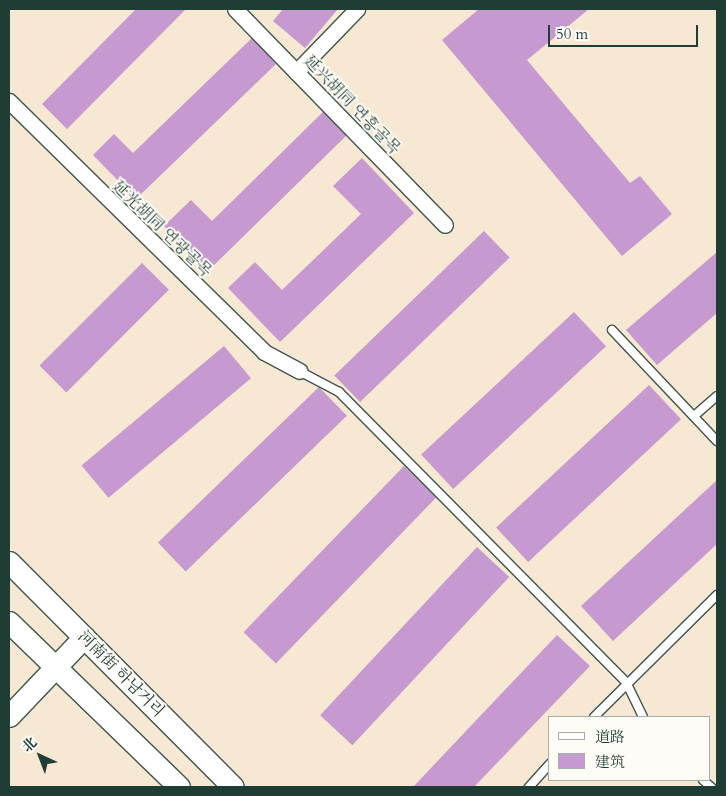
<!DOCTYPE html>
<html>
<head>
<meta charset="utf-8">
<style>
  body { margin:0 }
  #map { position:relative; width:726px; height:796px; overflow:hidden; background:#f6e8d2; font-family:Cardo,"Noto Serif SC","Noto Serif KR",serif }
  div>[style] { position:absolute }
  .building>* { inset:0; background:#c699d0; transform-origin:0 0 }
  .roads { filter:drop-shadow(1px 0 #3f574c) drop-shadow(-1px 0 #3f574c) drop-shadow(0 1px #3f574c) drop-shadow(0 -1px #3f574c) }
  .lane>* { height:8px; margin:-4px; padding:0 4px; transform-origin:4px; border-radius:4px; background:#fff }
  .street>* { height:15px; margin:-7.5px; padding:0 7.5px; transform-origin:7.5px; border-radius:7.5px; background:#fff }
  .secondary>* { height:21px; margin:-10.5px; padding:0 10.5px; transform-origin:10.5px; border-radius:10.5px; background:#fff }
  span { translate:-50% -50%; white-space:nowrap; text-align:center; line-height:1.15; -webkit-text-stroke:4px #fdfcf7; paint-order:stroke }
  .street-label { font-size:16px; color:#1f3d34 }
  .frame { position:absolute; inset:0; border:10px solid #1f3d34; pointer-events:none }
  .legend { position:absolute; left:548px; top:716px; width:162px; height:65px; box-sizing:border-box; background:#fdfcf7; border:1px solid #a4b0a9; margin:0; padding:6px 9px; list-style:none; font-size:15px; color:#1f3d34 }
  .legend li { display:flex; align-items:center; gap:10px; height:25px }
  .legend b { width:25px; border:1px solid #a4b0a9 }
  .north { position:absolute; left:15px; top:731px; width:50px; height:50px; -webkit-text-stroke:4px #fdfcf7; paint-order:stroke; rotate:317deg; font-size:14px; font-weight:700; line-height:20px; text-align:center; color:#1f3d34 }
  .north::after { content:''; display:block; margin:auto; width:18px; height:22px; background:#1f3d34; clip-path:polygon(50% 0,100% 100%,50% 72%,0 100%) }
  .scale { position:absolute; left:548px; top:25px; width:150px; height:22px; box-sizing:border-box; border:2px solid #1f3d34; border-top:0; padding-left:6px; font-size:15px; line-height:18px; white-space:nowrap; color:#1f3d34; -webkit-text-stroke:4px #fdfcf7; paint-order:stroke }
</style>
</head>
<body>
<div id="map">
  <div class="building">
    <div style="clip-path:polygon(136px 9px,186px 9px,67px 129px,42px 104px)"></div>
    <div style="clip-path:polygon(283px 9px,338px 9px,305px 48px,273px 21px)"></div>
    <div style="clip-path:polygon(479px 9px,589px 9px,527px 60px,630px 183px,640px 176px,672px 214px,622px 256px,442px 40px)"></div>
    <div style="clip-path:polygon(252px 38px,276px 64px,136px 199px,93px 155px,114px 134px,133px 153px)"></div>
    <div style="clip-path:polygon(324px 111px,347px 135px,208px 271px,164px 226px,191px 200px,212px 221px)"></div>
    <div style="clip-path:polygon(362px 158px,414px 213px,280px 342px,228px 288px,255px 262px,282px 290px,361px 214px,333px 186px)"></div>
    <div style="left:484px;top:231px;width:37px;height:208px;rotate:46deg"></div>
    <div style="clip-path:polygon(717px 252px,717px 313px,657px 365px,626px 330px)"></div>
    <div style="left:142px;top:263px;width:38px;height:145px;rotate:45deg"></div>
    <div style="left:574px;top:312px;width:47px;height:209px;rotate:47deg"></div>
    <div style="left:224px;top:346px;width:42px;height:186px;rotate:50deg"></div>
    <div style="left:649px;top:385px;width:47px;height:209px;rotate:47deg"></div>
    <div style="left:319px;top:387px;width:40px;height:224px;rotate:46deg"></div>
    <div style="left:404px;top:466px;width:45px;height:231px;rotate:44deg"></div>
    <div style="clip-path:polygon(717px 480px,717px 544px,613px 641px,581px 606px)"></div>
    <div style="left:477px;top:547px;width:44px;height:230px;rotate:43deg"></div>
    <div style="clip-path:polygon(557px 635px,590px 666px,474px 787px,413px 787px)"></div>
  </div>
  <div class="roads">
    <div class="lane">
      <div style="left:612px;top:330px;width:153px;rotate:46.6deg"></div>
      <div style="left:299px;top:371px;width:45px;rotate:27.7deg"></div>
      <div style="left:339px;top:392px;width:408px;rotate:45.3deg"></div>
      <div style="left:626px;top:682px;width:39px;rotate:64deg"></div>
      <div style="left:694px;top:416px;width:30px;rotate:-41deg"></div>
      <div style="left:594px;top:717px;width:173px;rotate:-44.8deg"></div>
      <div style="left:703px;top:780px;width:11px;rotate:41deg"></div>
      <div style="left:529px;top:787px;width:31px;rotate:-48deg"></div>
    </div>
    <div class="street">
      <div style="left:235px;top:9px;width:301px;rotate:45.8deg"></div>
      <div style="left:296px;top:72px;width:88px;rotate:-45.9deg"></div>
      <div style="left:9px;top:101px;width:358px;rotate:44.5deg"></div>
      <div style="left:264px;top:352px;width:40px;rotate:28deg"></div>
    </div>
    <div class="secondary">
      <div style="left:9px;top:562px;width:317px;rotate:45.1deg"></div>
      <div style="left:9px;top:622px;width:237px;rotate:44.1deg"></div>
      <div style="left:9px;top:716px;width:109px;rotate:-46.5deg"></div>
    </div>
  </div>
  <div class="street-label">
    <span style="left:352px;top:105px;rotate:46deg">延兴胡同 연흥골목</span>
    <span style="left:162px;top:229px;rotate:44deg">延光胡同 연광골목</span>
    <span style="left:121px;top:674px;rotate:45deg">河南街 하남거리</span>
  </div>
  <div class="frame"></div>
  <ul class="legend">
  <li><b style="height:6px;background:#fff"></b>道路</li>
  <li><b style="height:14px;background:#c699d0"></b>建筑</li>
  </ul>
  <div class="north">北</div>
  <div class="scale">50 m</div>
</div>
</body>
</html>
